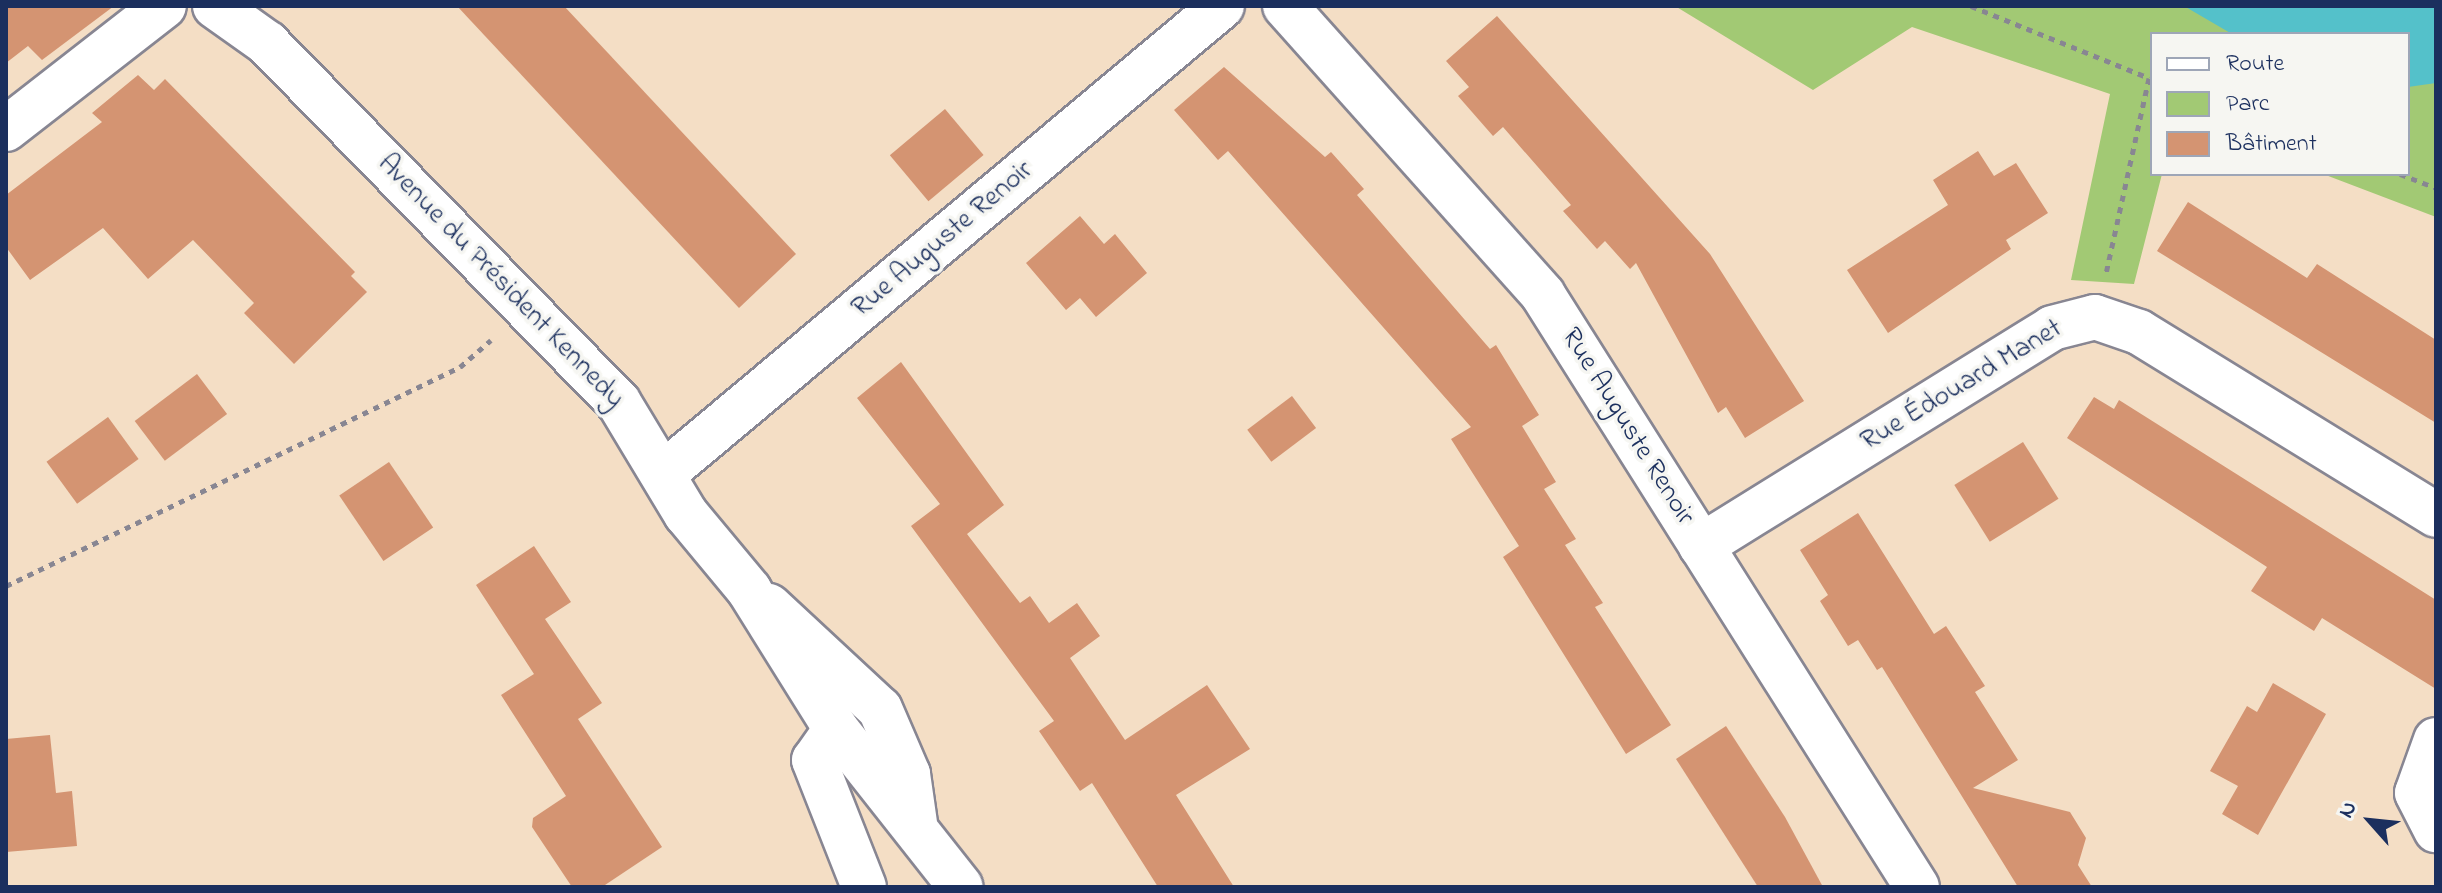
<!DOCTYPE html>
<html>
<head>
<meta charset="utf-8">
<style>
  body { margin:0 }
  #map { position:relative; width:2442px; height:893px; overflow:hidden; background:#f4dec5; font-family:"Indie Flower",sans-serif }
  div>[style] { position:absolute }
  .green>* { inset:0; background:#a2c974 }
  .water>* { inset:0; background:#54c1ca }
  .building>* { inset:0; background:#d49472; transform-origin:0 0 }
  .path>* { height:5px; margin-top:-2.5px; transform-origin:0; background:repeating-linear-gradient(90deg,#888692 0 6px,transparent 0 12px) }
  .roads { filter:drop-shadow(2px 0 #888692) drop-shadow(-2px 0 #888692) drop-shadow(0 2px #888692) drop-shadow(0 -2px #888692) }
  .minor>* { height:44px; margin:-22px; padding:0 22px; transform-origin:22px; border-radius:22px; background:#fff }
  span { translate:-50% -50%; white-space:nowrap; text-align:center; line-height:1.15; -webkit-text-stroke:7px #f6f6f2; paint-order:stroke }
  .street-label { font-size:28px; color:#1b2f5e }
  .frame { position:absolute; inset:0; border:8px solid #1b2f5e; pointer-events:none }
  .legend { position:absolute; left:2150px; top:32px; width:260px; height:144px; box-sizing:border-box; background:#f6f6f2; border:2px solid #9ea6b7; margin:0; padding:10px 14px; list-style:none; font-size:24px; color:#1b2f5e }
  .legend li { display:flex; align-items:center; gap:16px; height:40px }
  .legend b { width:40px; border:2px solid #9ea6b7 }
  .north { position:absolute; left:2330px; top:781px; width:80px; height:80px; -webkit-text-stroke:6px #f6f6f2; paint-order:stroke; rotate:297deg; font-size:22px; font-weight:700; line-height:32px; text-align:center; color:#1b2f5e }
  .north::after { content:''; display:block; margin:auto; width:28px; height:36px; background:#1b2f5e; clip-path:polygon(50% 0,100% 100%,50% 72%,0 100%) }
</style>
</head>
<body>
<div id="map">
  <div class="green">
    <div style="clip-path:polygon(1675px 6px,2436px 6px,2436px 217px,2323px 174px,2408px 174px,2408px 34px,2152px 34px,2152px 174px,2162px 174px,2134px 284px,2071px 280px,2110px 94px,1912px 27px,1813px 90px)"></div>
  </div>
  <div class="water">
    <div style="clip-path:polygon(2184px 6px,2436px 6px,2436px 83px,2408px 87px,2408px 34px,2232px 34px)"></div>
  </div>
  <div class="building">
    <div style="clip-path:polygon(6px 6px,114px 6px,42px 60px,28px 46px,6px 63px)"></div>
    <div style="clip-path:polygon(457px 6px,564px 6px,796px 254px,739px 308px)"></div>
    <div style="clip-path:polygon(1497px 16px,1710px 254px,1804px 401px,1745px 438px,1726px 407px,1718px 413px,1636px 263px,1630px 269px,1605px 241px,1597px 249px,1563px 211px,1571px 205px,1503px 127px,1493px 136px,1458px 96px,1469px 87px,1446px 61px)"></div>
    <div style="clip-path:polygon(1224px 67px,1325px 157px,1331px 152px,1364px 189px,1357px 195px,1490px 349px,1496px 345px,1539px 415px,1522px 426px,1556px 482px,1544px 489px,1576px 539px,1565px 545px,1603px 603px,1595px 607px,1671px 725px,1626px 754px,1503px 557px,1519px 546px,1451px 439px,1471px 427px,1228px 151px,1218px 160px,1174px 110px)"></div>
    <div style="clip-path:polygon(138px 75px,154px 90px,165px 79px,355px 272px,351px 276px,367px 292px,294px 364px,244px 313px,254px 303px,193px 240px,148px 279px,103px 228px,30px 280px,6px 247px,6px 195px,102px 122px,92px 113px)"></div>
    <div style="left:945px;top:109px;width:60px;height:72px;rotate:50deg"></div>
    <div style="clip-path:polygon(1978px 151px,1994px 176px,2016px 163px,2048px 213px,2006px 240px,2011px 249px,1888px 333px,1847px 270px,1948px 205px,1933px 180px)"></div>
    <div style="clip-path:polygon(2188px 202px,2307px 278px,2317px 264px,2436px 340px,2436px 423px,2157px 251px)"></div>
    <div style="clip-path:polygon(1080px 216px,1104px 244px,1115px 234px,1147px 273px,1096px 317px,1080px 298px,1066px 310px,1026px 263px)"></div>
    <div style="clip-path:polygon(901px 362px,1004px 505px,967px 534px,1020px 603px,1030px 596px,1049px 623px,1077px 603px,1100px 636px,1070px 658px,1125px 740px,1207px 685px,1250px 749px,1176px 795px,1234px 887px,1158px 887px,1092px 783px,1080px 791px,1039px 731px,1054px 721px,911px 526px,940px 504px,857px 398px)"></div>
    <div style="left:197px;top:374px;width:50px;height:78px;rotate:53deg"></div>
    <div style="left:1292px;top:396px;width:40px;height:56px;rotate:53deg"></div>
    <div style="clip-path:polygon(2094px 397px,2114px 409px,2119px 400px,2436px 600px,2436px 689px,2322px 618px,2314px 631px,2251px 591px,2267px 567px,2067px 438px)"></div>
    <div style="left:108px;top:417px;width:52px;height:76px;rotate:54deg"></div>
    <div style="left:2023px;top:442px;width:67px;height:81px;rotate:58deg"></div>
    <div style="left:389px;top:462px;width:79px;height:60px;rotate:56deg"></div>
    <div style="clip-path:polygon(1858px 513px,1934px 634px,1946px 626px,1985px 686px,1975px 692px,2018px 760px,1973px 788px,2070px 812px,2086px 838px,2078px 865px,2092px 887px,2018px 887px,1882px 667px,1877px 670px,1858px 640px,1848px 646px,1820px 601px,1828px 595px,1800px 550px)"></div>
    <div style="clip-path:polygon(534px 546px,571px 602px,545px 619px,602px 703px,578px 719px,662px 847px,602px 887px,572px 887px,532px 827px,533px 818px,566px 796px,501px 695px,534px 674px,476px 585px)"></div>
    <div style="clip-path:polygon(2273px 683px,2326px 714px,2258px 835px,2222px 814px,2238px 786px,2210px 771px,2247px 706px,2257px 712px)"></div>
    <div style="clip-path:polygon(1726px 726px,1785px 817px,1823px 887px,1758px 887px,1676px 759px)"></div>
    <div style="clip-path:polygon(50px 735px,56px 793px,72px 791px,77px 846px,6px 852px,6px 739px)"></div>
  </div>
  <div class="path">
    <div style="left:1971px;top:6px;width:192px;rotate:22deg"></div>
    <div style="left:2149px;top:78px;width:200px;rotate:102.4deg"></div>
    <div style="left:2400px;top:174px;width:39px;rotate:21deg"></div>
    <div style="left:6px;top:586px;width:504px;rotate:-25.75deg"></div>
    <div style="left:460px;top:367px;width:41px;rotate:-41.1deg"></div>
  </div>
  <div class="roads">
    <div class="minor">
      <div style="left:215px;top:6px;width:64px;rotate:35.4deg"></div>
      <div style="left:267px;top:43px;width:503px;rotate:45.64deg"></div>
      <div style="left:619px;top:403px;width:130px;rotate:58.9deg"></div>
      <div style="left:686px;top:514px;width:99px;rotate:50.3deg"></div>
      <div style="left:749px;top:590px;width:164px;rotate:58deg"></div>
      <div style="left:836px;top:729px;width:201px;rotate:51.7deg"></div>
      <div style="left:1285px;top:6px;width:387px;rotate:48.2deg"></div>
      <div style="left:1543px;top:295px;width:700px;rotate:57.72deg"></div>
      <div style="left:6px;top:129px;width:200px;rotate:-37.9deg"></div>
      <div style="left:663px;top:474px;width:729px;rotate:-39.94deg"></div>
      <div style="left:1701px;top:546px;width:413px;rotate:-31.8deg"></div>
      <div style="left:2052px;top:328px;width:44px;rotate:-14.3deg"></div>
      <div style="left:2095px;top:317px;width:46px;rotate:18.8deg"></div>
      <div style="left:2139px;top:332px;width:349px;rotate:31.6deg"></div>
      <div style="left:769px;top:606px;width:151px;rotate:42.9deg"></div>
      <div style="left:880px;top:709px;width:71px;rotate:66.7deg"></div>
      <div style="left:908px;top:774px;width:49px;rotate:81.9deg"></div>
      <div style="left:836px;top:729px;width:38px;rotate:125deg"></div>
      <div style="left:814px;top:760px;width:136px;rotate:68.5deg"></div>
      <div style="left:2436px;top:740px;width:56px;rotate:109.7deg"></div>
      <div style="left:2417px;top:793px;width:42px;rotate:62.8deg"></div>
    </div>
  </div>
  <div class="street-label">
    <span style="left:943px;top:240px;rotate:-40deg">Rue Auguste Renoir</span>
    <span style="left:500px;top:282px;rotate:46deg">Avenue du Président Kennedy</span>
    <span style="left:1962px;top:386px;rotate:-31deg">Rue Édouard Manet</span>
    <span style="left:1627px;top:427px;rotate:58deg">Rue Auguste Renoir</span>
  </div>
  <div class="frame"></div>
  <ul class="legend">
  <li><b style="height:10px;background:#fff"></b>Route</li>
  <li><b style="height:22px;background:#a2c974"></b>Parc</li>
  <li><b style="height:22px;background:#d49472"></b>Bâtiment</li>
  </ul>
  <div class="north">N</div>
</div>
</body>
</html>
